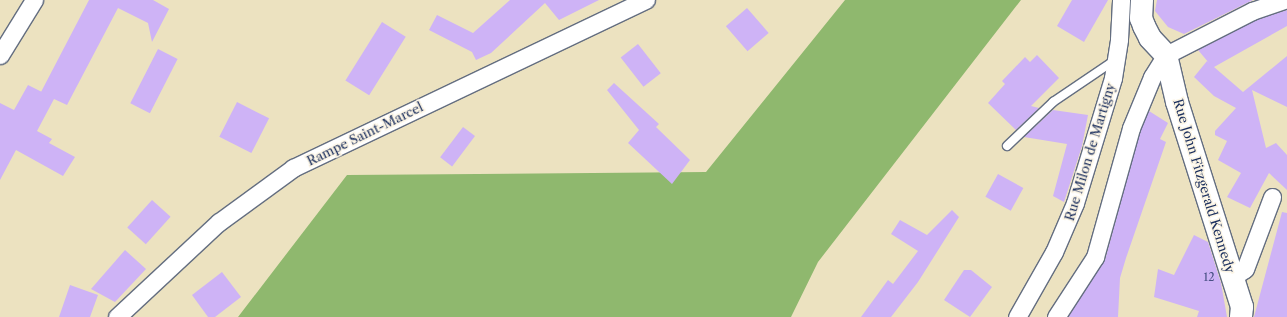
<!DOCTYPE html>
<html>
<head>
<meta charset="utf-8">
<style>
  body { margin:0 }
  #map { position:relative; width:1287px; height:317px; overflow:hidden; background:#ece2c0; font-family:"Libre Caslon Text",serif }
  div>[style] { position:absolute }
  .forest>* { inset:0; background:#8fb86e }
  .building>* { inset:0; background:#ceb3f6; transform-origin:0 0 }
  .roads { filter:drop-shadow(1px 0 #646e80) drop-shadow(-1px 0 #646e80) drop-shadow(0 1px #646e80) drop-shadow(0 -1px #646e80) }
  .lane>* { height:8px; margin:-4px; padding:0 4px; transform-origin:4px; border-radius:4px; background:#fff }
  .street>* { height:17px; margin:-8.5px; padding:0 8.5px; transform-origin:8.5px; border-radius:8.5px; background:#fff }
  .secondary>* { height:22px; margin:-11px; padding:0 11px; transform-origin:11px; border-radius:11px; background:#fff }
  span { translate:-50% -50%; white-space:nowrap; text-align:center; line-height:1.15; -webkit-text-stroke:3px #fcf5e5; paint-order:stroke }
  .number-label { font-size:11px; color:#485084 }
  .number-label span { -webkit-text-stroke-width:0 }
  .street-label { font-size:13px; color:#1b2f5e }
</style>
</head>
<body>
<div id="map">
  <div class="forest">
    <div style="clip-path:polygon(845px 0,1021px 0,818px 262px,791px 317px,238px 317px,347px 175px,706px 172px)"></div>
  </div>
  <div class="building">
    <div style="clip-path:polygon(89px 0,153px 0,169px 9px,152px 42px,148px 23px,118px 8px,67px 105px,54px 99px,37px 131px,52px 139px,49px 143px,75px 157px,63px 176px,16px 150px,0 180px,0 103px,14px 110px,28px 85px,52px 97px,41px 92px)"></div>
    <div style="clip-path:polygon(510px 0,599px 0,559px 20px,545px 3px,491px 53px,476px 60px,472px 52px,429px 30px,437px 15px,473px 33px)"></div>
    <div style="clip-path:polygon(1072px 0,1108px 0,1084px 42px,1057px 26px)"></div>
    <div style="clip-path:polygon(1157px 0,1253px 0,1184px 34px,1168px 27px,1155px 11px)"></div>
    <div style="left:747px;top:8px;width:33px;height:28px;rotate:49deg"></div>
    <div style="clip-path:polygon(1287px 10px,1287px 26px,1214px 67px,1243px 92px,1287px 56px,1287px 107px,1252px 90px,1266px 148px,1276px 143px,1287px 155px,1287px 190px,1269px 173px,1250px 208px,1227px 197px,1241px 173px,1218px 160px,1227px 141px,1215px 135px,1215px 131px,1236px 108px,1214px 96px,1194px 77px,1207px 61px,1209px 63px,1198px 50px,1256px 20px)"></div>
    <div style="left:382px;top:22px;width:28px;height:69px;rotate:32deg"></div>
    <div style="left:638px;top:44px;width:37px;height:22px;rotate:52deg"></div>
    <div style="left:158px;top:49px;width:22px;height:61px;rotate:27deg"></div>
    <div style="clip-path:polygon(1037px 55px,1059px 78px,1031px 106px,1039px 108px,1016px 130px,988px 103px,1005px 84px,1002px 81px,1025px 57px,1030px 62px)"></div>
    <div style="clip-path:polygon(614px 83px,659px 124px,656px 127px,690px 160px,672px 184px,628px 143px,639px 130px,607px 90px)"></div>
    <div style="left:237px;top:102px;width:36px;height:39px;rotate:27deg"></div>
    <div style="clip-path:polygon(1053px 110px,1088px 115px,1082px 146px,1064px 202px,1053px 196px,1067px 144px,1024px 137px)"></div>
    <div style="clip-path:polygon(1149px 111px,1168px 123px,1160px 139px,1166px 142px,1126px 258px,1120px 278px,1118px 317px,1068px 317px,1105px 260px,1140px 131px)"></div>
    <div style="left:463px;top:127px;width:15px;height:38px;rotate:37deg"></div>
    <div style="left:998px;top:174px;width:29px;height:26px;rotate:29deg"></div>
    <div style="left:152px;top:200px;width:25px;height:37px;rotate:42deg"></div>
    <div style="clip-path:polygon(952px 210px,959px 217px,918px 282px,891px 317px,861px 317px,888px 280px,893px 284px,918px 251px,891px 234px,900px 220px,927px 235px)"></div>
    <div style="clip-path:polygon(1282px 212px,1287px 213px,1287px 317px,1254px 317px)"></div>
    <div style="clip-path:polygon(1194px 235px,1208px 242px,1221px 283px,1227px 317px,1197px 317px,1199px 311px,1154px 297px,1158px 269px,1174px 275px)"></div>
    <div style="clip-path:polygon(125px 250px,146px 269px,115px 302px,91px 289px)"></div>
    <div style="clip-path:polygon(964px 270px,971px 270px,992px 287px,970px 317px,944px 300px)"></div>
    <div style="clip-path:polygon(222px 272px,241px 297px,215px 317px,208px 317px,192px 295px)"></div>
    <div style="clip-path:polygon(70px 285px,98px 295px,90px 317px,59px 317px)"></div>
  </div>
  <div class="roads">
    <div class="lane">
      <div style="left:1007px;top:146px;width:64px;rotate:-43.7deg"></div>
      <div style="left:1053px;top:102px;width:75px;rotate:-34.1deg"></div>
    </div>
    <div class="street">
      <div style="left:0;top:55px;width:65px;rotate:-58.3deg"></div>
      <div style="left:1233px;top:277px;width:14px;rotate:-34deg"></div>
      <div style="left:1245px;top:269px;width:77px;rotate:-69.4deg"></div>
      <div style="left:117px;top:317px;width:139px;rotate:-43deg"></div>
      <div style="left:219px;top:222px;width:92px;rotate:-36.1deg"></div>
      <div style="left:293px;top:168px;width:391px;rotate:-25.5deg"></div>
      <div style="left:1017px;top:317px;width:75px;rotate:-60.4deg"></div>
      <div style="left:1054px;top:252px;width:53px;rotate:-66.8deg"></div>
      <div style="left:1075px;top:203px;width:131px;rotate:-73.1deg"></div>
      <div style="left:1113px;top:78px;width:39px;rotate:-81deg"></div>
      <div style="left:1119px;top:39px;width:39px;rotate:-87deg"></div>
      <div style="left:1056px;top:317px;width:72px;rotate:-57deg"></div>
      <div style="left:1095px;top:257px;width:134px;rotate:-74.4deg"></div>
      <div style="left:1131px;top:128px;width:55px;rotate:-67.6deg"></div>
      <div style="left:1152px;top:77px;width:26px;rotate:-58deg"></div>
      <div style="left:1166px;top:55px;width:97px;rotate:-27.1deg"></div>
      <div style="left:1252px;top:11px;width:34px;rotate:-19deg"></div>
    </div>
    <div class="secondary">
      <div style="left:1142px;top:0;width:18px;rotate:93deg"></div>
      <div style="left:1141px;top:18px;width:9px;rotate:69deg"></div>
      <div style="left:1144px;top:26px;width:13px;rotate:63deg"></div>
      <div style="left:1150px;top:38px;width:23px;rotate:47deg"></div>
      <div style="left:1166px;top:55px;width:48px;rotate:76.8deg"></div>
      <div style="left:1177px;top:102px;width:215px;rotate:72.4deg"></div>
      <div style="left:1242px;top:307px;width:10px;rotate:96deg"></div>
    </div>
  </div>
  <div class="number-label">
    <span style="left:1209px;top:277px">12</span>
  </div>
  <div class="street-label">
    <span style="left:365px;top:134px;rotate:-26deg">Rampe Saint-Marcel</span>
    <span style="left:1090px;top:152px;rotate:-73deg">Rue Milon de Martigny</span>
    <span style="left:1204px;top:186px;rotate:73deg">Rue John Fitzgerald Kennedy</span>
  </div>
</div>
</body>
</html>
